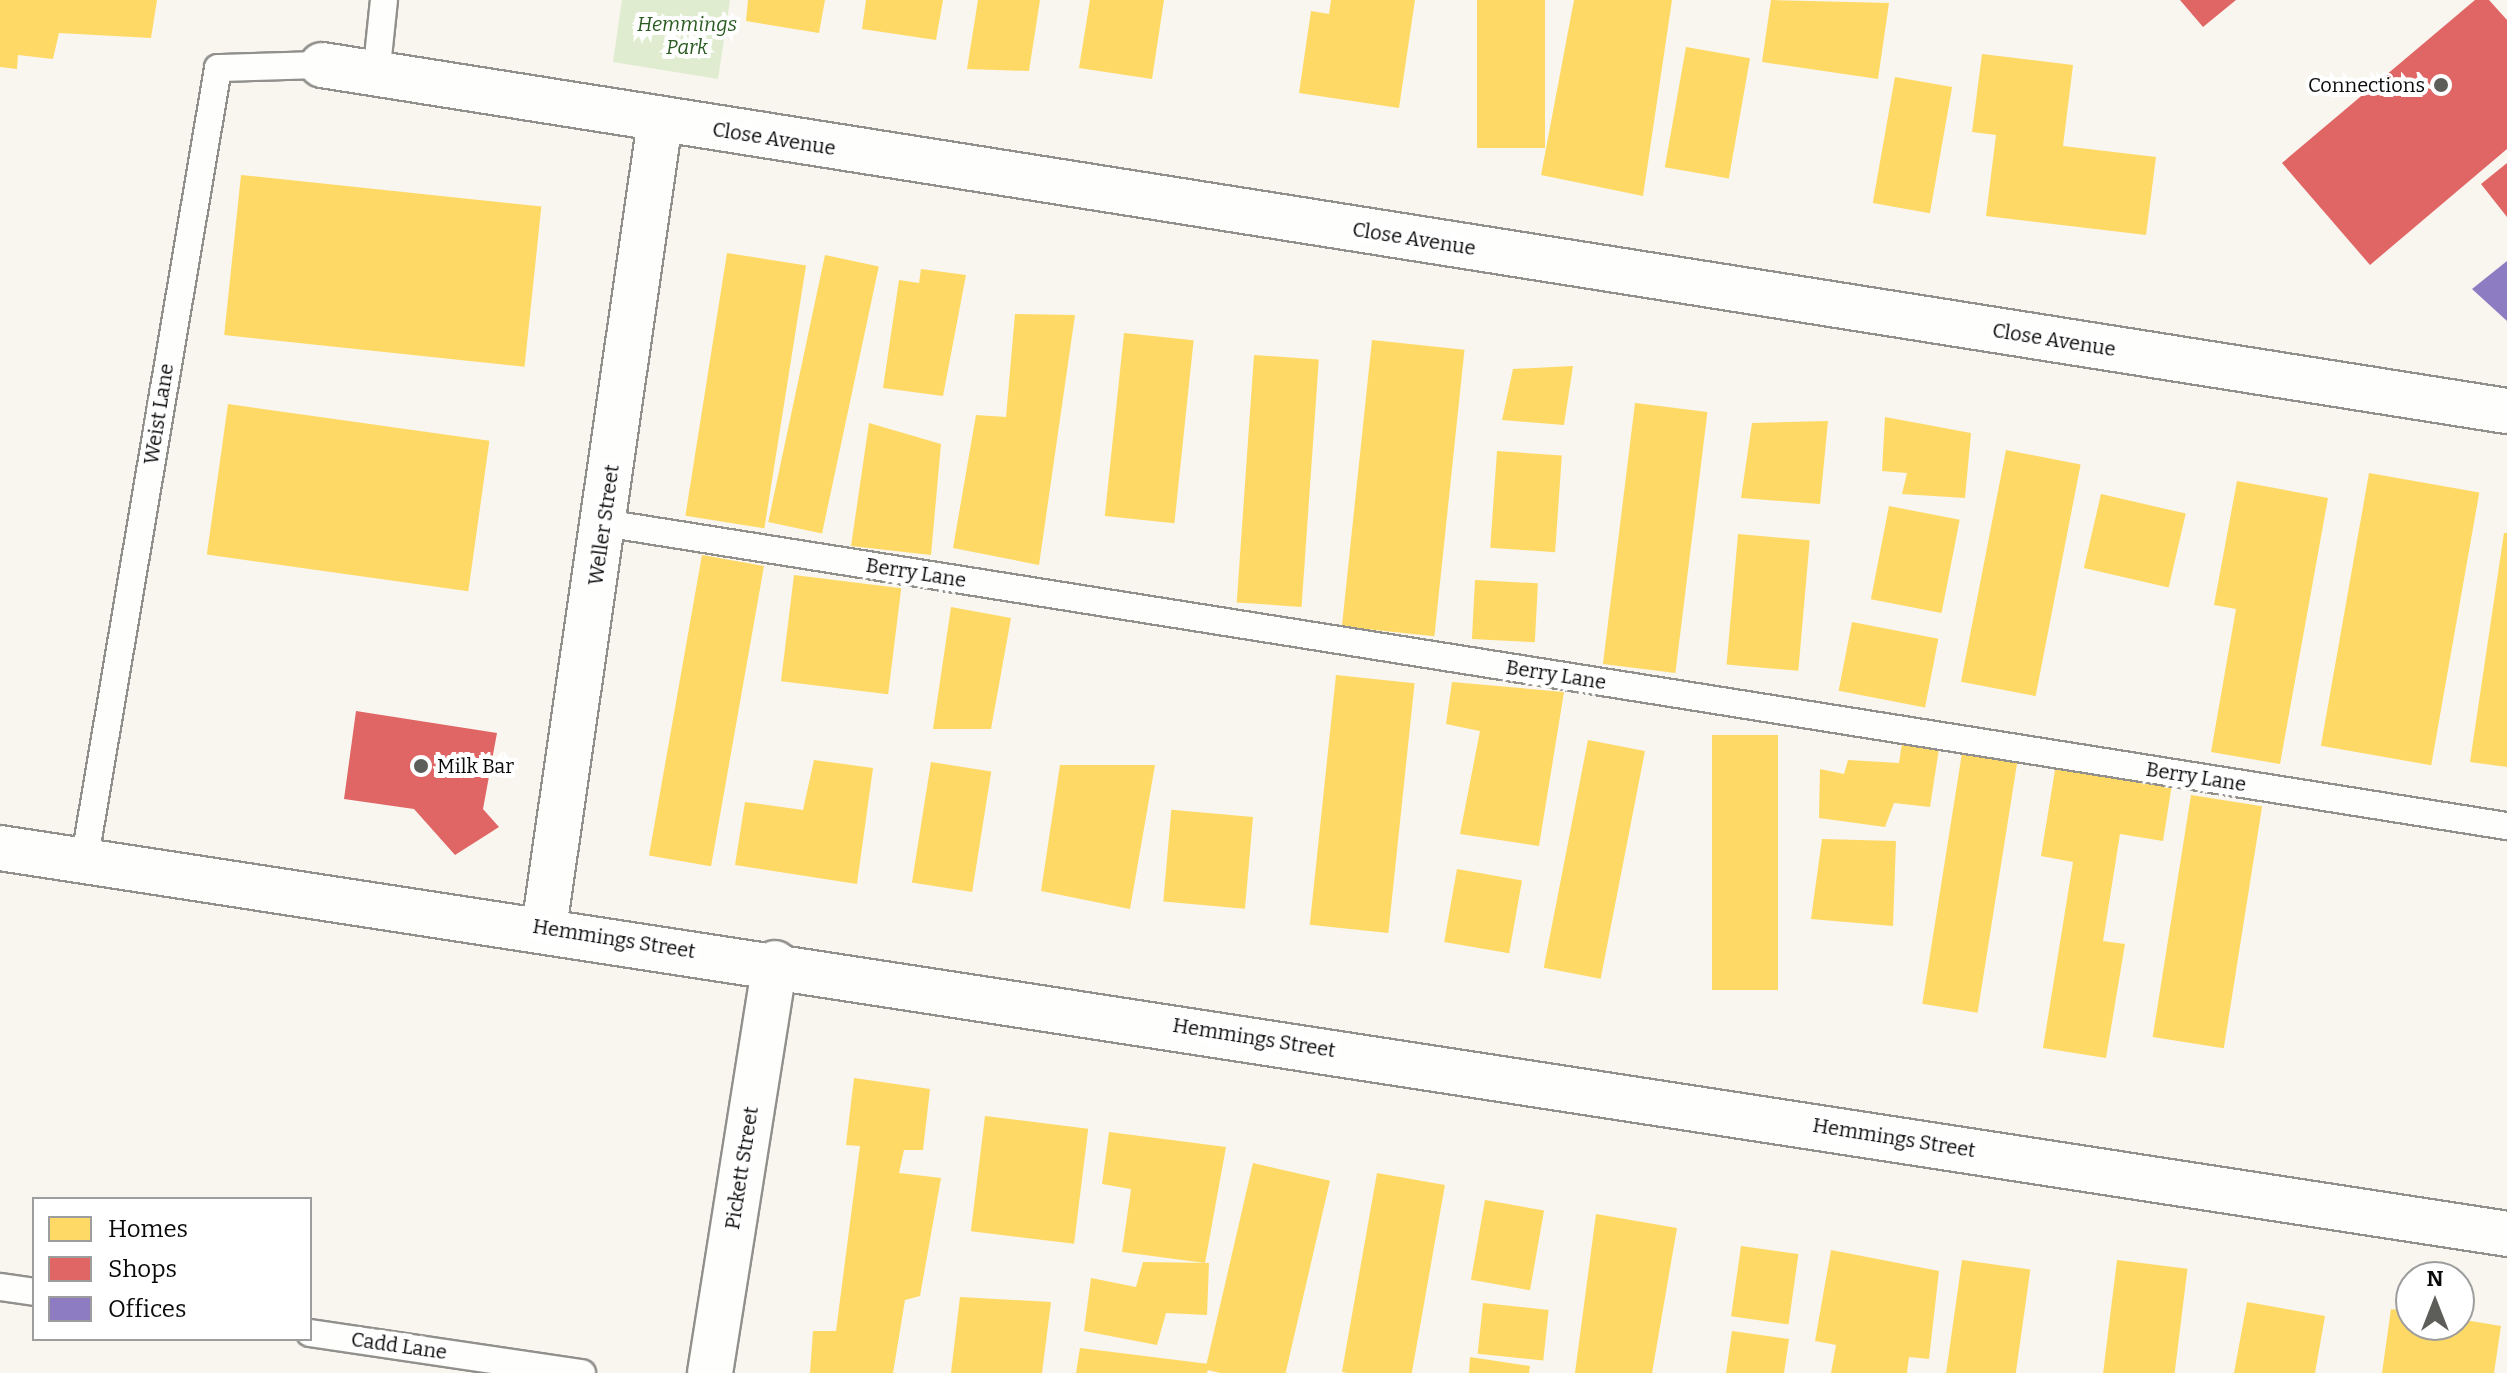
<!DOCTYPE html>
<html>
<head>
<meta charset="utf-8">
<style>
  body { margin:0 }
  #map { position:relative; width:2507px; height:1373px; overflow:hidden; background:#f8f6ee; font-family:Bitter,serif }
  div>[style] { position:absolute }
  .green>* { inset:0; background:#e0eccf }
  .homes>* { inset:0; background:#ffd966; transform-origin:0 0 }
  .shops>* { inset:0; background:#e06666 }
  .offices>* { inset:0; background:#8e7cc3 }
  .roads { filter:drop-shadow(2px 0 #91908d) drop-shadow(-2px 0 #91908d) drop-shadow(0 2px #91908d) drop-shadow(0 -2px #91908d) }
  .lane>* { height:26px; margin:-13px; padding:0 13px; transform-origin:13px; border-radius:13px; background:#fefefc }
  .street>* { height:44px; margin:-22px; padding:0 22px; transform-origin:22px; border-radius:22px; background:#fefefc }
  .dots>* { width:22px; height:22px; translate:-50% -50%; box-sizing:border-box; border:4px solid #fff; border-radius:50% }
  span { translate:-50% -50%; white-space:nowrap; text-align:center; line-height:1.15; -webkit-text-stroke:8px #fff; paint-order:stroke }
  .park-label { font-size:20px; color:#2a5b21; font-style:italic }
  .poi-label { font-size:20px; color:#0a0a0a }
  .right { translate:-100% -50%; text-align:right }
  .left { translate:0 -50%; text-align:left }
  .street-label { font-size:20px; color:#0a0a0a }
  .legend { position:absolute; left:32px; top:1197px; width:280px; height:144px; box-sizing:border-box; background:#fff; border:2px solid #9d9d9d; margin:0; padding:10px 14px; list-style:none; font-size:24px; color:#0a0a0a }
  .legend li { display:flex; align-items:center; gap:16px; height:40px }
  .legend b { width:40px; border:2px solid #9d9d9d }
  .north { position:absolute; left:2395px; top:1261px; width:80px; height:80px; box-sizing:border-box; background:#fff; border:2px solid #9d9d9d; border-radius:50%; rotate:0deg; font-size:22px; font-weight:700; line-height:32px; text-align:center; color:#0a0a0a }
  .north::after { content:''; display:block; margin:auto; width:28px; height:36px; background:#5d5d5a; clip-path:polygon(50% 0,100% 100%,50% 72%,0 100%) }
</style>
</head>
<body>
<div id="map">
  <div class="green">
    <div style="clip-path:polygon(622px 0,730px 0,718px 79px,613px 62px)"></div>
  </div>
  <div class="homes">
    <div style="clip-path:polygon(0 0,157px 0,151px 38px,59px 33px,53px 59px,18px 55px,17px 69px,0 67px)"></div>
    <div style="clip-path:polygon(748px 0,825px 0,819px 33px,746px 21px)"></div>
    <div style="clip-path:polygon(866px 0,943px 0,936px 40px,862px 29px)"></div>
    <div style="clip-path:polygon(978px 0,1040px 0,1029px 71px,967px 69px)"></div>
    <div style="clip-path:polygon(1090px 0,1164px 0,1152px 79px,1079px 68px)"></div>
    <div style="clip-path:polygon(1331px 0,1415px 0,1399px 108px,1299px 93px,1311px 11px,1329px 14px)"></div>
    <div style="left:1477px;top:0;width:68px;height:148px"></div>
    <div style="clip-path:polygon(1574px 0,1672px 0,1643px 196px,1541px 175px)"></div>
    <div style="clip-path:polygon(1771px 0,1889px 3px,1878px 79px,1762px 62px)"></div>
    <div style="left:1686px;top:47px;width:65px;height:122px;rotate:10deg"></div>
    <div style="clip-path:polygon(1982px 54px,2073px 65px,2063px 146px,2156px 157px,2146px 235px,1986px 216px,1996px 135px,1972px 132px)"></div>
    <div style="left:1895px;top:77px;width:58px;height:128px;rotate:10deg"></div>
    <div style="left:241px;top:175px;width:302px;height:161px;rotate:6deg"></div>
    <div style="left:727px;top:253px;width:80px;height:266px;rotate:9deg"></div>
    <div style="left:825px;top:255px;width:55px;height:273px;rotate:12deg"></div>
    <div style="clip-path:polygon(921px 269px,966px 275px,943px 396px,883px 388px,899px 280px,919px 283px)"></div>
    <div style="clip-path:polygon(1015px 314px,1075px 315px,1039px 565px,953px 548px,976px 415px,1006px 417px)"></div>
    <div style="left:1124px;top:333px;width:70px;height:184px;rotate:6deg"></div>
    <div style="left:1372px;top:340px;width:93px;height:288px;rotate:6deg"></div>
    <div style="left:1254px;top:355px;width:65px;height:248px;rotate:4deg"></div>
    <div style="clip-path:polygon(1573px 366px,1564px 425px,1502px 420px,1513px 369px)"></div>
    <div style="left:1635px;top:403px;width:73px;height:263px;rotate:7deg"></div>
    <div style="left:228px;top:404px;width:264px;height:152px;rotate:8deg"></div>
    <div style="clip-path:polygon(1885px 417px,1971px 433px,1965px 498px,1902px 494px,1907px 473px,1882px 471px)"></div>
    <div style="clip-path:polygon(1828px 421px,1820px 504px,1741px 498px,1752px 423px)"></div>
    <div style="clip-path:polygon(869px 423px,941px 444px,931px 555px,851px 546px)"></div>
    <div style="left:2006px;top:450px;width:76px;height:236px;rotate:11deg"></div>
    <div style="left:1497px;top:451px;width:65px;height:97px;rotate:4deg"></div>
    <div style="left:2369px;top:473px;width:112px;height:277px;rotate:10deg"></div>
    <div style="clip-path:polygon(2237px 481px,2328px 498px,2280px 764px,2211px 752px,2236px 609px,2214px 605px)"></div>
    <div style="left:2101px;top:494px;width:87px;height:76px;rotate:13deg"></div>
    <div style="left:1889px;top:506px;width:72px;height:95px;rotate:11deg"></div>
    <div style="clip-path:polygon(2504px 533px,2507px 533px,2507px 767px,2470px 762px)"></div>
    <div style="left:1738px;top:534px;width:72px;height:131px;rotate:5deg"></div>
    <div style="left:764px;top:566px;width:305px;height:63px;rotate:100deg"></div>
    <div style="left:794px;top:575px;width:108px;height:107px;rotate:7deg"></div>
    <div style="left:1475px;top:580px;width:63px;height:59px;rotate:3deg"></div>
    <div style="clip-path:polygon(951px 607px,1011px 618px,991px 729px,933px 729px)"></div>
    <div style="left:1852px;top:622px;width:88px;height:70px;rotate:11deg"></div>
    <div style="left:1336px;top:675px;width:79px;height:251px;rotate:6deg"></div>
    <div style="clip-path:polygon(1452px 682px,1564px 692px,1539px 846px,1460px 834px,1480px 731px,1446px 724px)"></div>
    <div style="left:1712px;top:735px;width:66px;height:255px"></div>
    <div style="clip-path:polygon(1903px 737px,1940px 742px,1930px 807px,1894px 803px,1885px 827px,1819px 818px,1820px 769px,1844px 774px,1848px 760px,1899px 763px)"></div>
    <div style="left:1588px;top:740px;width:58px;height:232px;rotate:11deg"></div>
    <div style="left:1962px;top:753px;width:56px;height:254px;rotate:9deg"></div>
    <div style="clip-path:polygon(814px 760px,873px 768px,857px 884px,735px 865px,745px 802px,803px 810px)"></div>
    <div style="left:931px;top:762px;width:61px;height:122px;rotate:9deg"></div>
    <div style="clip-path:polygon(2056px 764px,2172px 784px,2163px 841px,2120px 834px,2103px 941px,2125px 944px,2106px 1058px,2043px 1048px,2073px 862px,2041px 856px)"></div>
    <div style="clip-path:polygon(1060px 765px,1155px 765px,1130px 909px,1041px 891px)"></div>
    <div style="left:2191px;top:795px;width:72px;height:245px;rotate:9deg"></div>
    <div style="left:1253px;top:817px;width:92px;height:82px;rotate:95deg"></div>
    <div style="clip-path:polygon(1822px 839px,1896px 841px,1893px 926px,1811px 919px)"></div>
    <div style="left:1457px;top:869px;width:66px;height:74px;rotate:10deg"></div>
    <div style="clip-path:polygon(854px 1078px,930px 1089px,923px 1150px,904px 1150px,899px 1173px,941px 1178px,920px 1296px,905px 1300px,893px 1373px,810px 1373px,813px 1331px,836px 1331px,860px 1146px,846px 1145px)"></div>
    <div style="left:985px;top:1116px;width:104px;height:116px;rotate:7deg"></div>
    <div style="clip-path:polygon(1109px 1132px,1226px 1147px,1205px 1263px,1122px 1252px,1131px 1189px,1102px 1184px)"></div>
    <div style="left:1253px;top:1163px;width:79px;height:212px;rotate:13deg"></div>
    <div style="left:1377px;top:1173px;width:69px;height:202px;rotate:10deg"></div>
    <div style="left:1485px;top:1200px;width:60px;height:81px;rotate:10deg"></div>
    <div style="clip-path:polygon(1596px 1214px,1677px 1228px,1652px 1373px,1575px 1373px)"></div>
    <div style="left:1741px;top:1246px;width:58px;height:71px;rotate:8deg"></div>
    <div style="clip-path:polygon(1831px 1250px,1939px 1271px,1929px 1359px,1909px 1357px,1907px 1373px,1831px 1373px,1836px 1345px,1815px 1341px)"></div>
    <div style="left:1962px;top:1260px;width:69px;height:114px;rotate:8deg"></div>
    <div style="left:2117px;top:1260px;width:71px;height:114px;rotate:7deg"></div>
    <div style="clip-path:polygon(1143px 1262px,1209px 1263px,1207px 1315px,1166px 1313px,1157px 1345px,1084px 1331px,1091px 1278px,1136px 1287px)"></div>
    <div style="clip-path:polygon(960px 1297px,1051px 1302px,1042px 1373px,951px 1373px)"></div>
    <div style="clip-path:polygon(2247px 1302px,2325px 1316px,2315px 1373px,2234px 1373px)"></div>
    <div style="left:1483px;top:1303px;width:66px;height:51px;rotate:6deg"></div>
    <div style="clip-path:polygon(2391px 1309px,2411px 1312px,2411px 1325px,2459px 1319px,2501px 1326px,2494px 1373px,2382px 1373px)"></div>
    <div style="clip-path:polygon(1732px 1331px,1789px 1339px,1784px 1373px,1726px 1373px)"></div>
    <div style="clip-path:polygon(1080px 1348px,1209px 1364px,1207px 1373px,1076px 1373px)"></div>
    <div style="clip-path:polygon(1470px 1357px,1530px 1366px,1529px 1373px,1469px 1373px)"></div>
  </div>
  <div class="shops">
    <div style="clip-path:polygon(2180px 0,2236px 0,2203px 27px)"></div>
    <div style="clip-path:polygon(2475px 0,2489px 0,2507px 20px,2507px 149px,2370px 265px,2282px 163px)"></div>
    <div style="clip-path:polygon(2507px 163px,2507px 217px,2481px 184px)"></div>
    <div style="clip-path:polygon(356px 711px,497px 733px,483px 809px,499px 827px,455px 855px,414px 809px,344px 799px)"></div>
  </div>
  <div class="offices">
    <div style="clip-path:polygon(2507px 261px,2507px 321px,2472px 289px)"></div>
  </div>
  <div class="roads">
    <div class="lane">
      <div style="left:376px;top:76px;width:76px;rotate:-84deg"></div>
      <div style="left:604px;top:523px;width:1927px;rotate:9.05deg"></div>
      <div style="left:84px;top:863px;width:806px;rotate:-80.43deg"></div>
      <div style="left:218px;top:68px;width:104px;rotate:-1.7deg"></div>
      <div style="left:0;top:1287px;width:34px;rotate:8deg"></div>
      <div style="left:310px;top:1333px;width:275px;rotate:8.4deg"></div>
    </div>
    <div class="street">
      <div style="left:322px;top:65px;width:2212px;rotate:9deg"></div>
      <div style="left:0;top:848px;width:2537px;rotate:8.75deg"></div>
      <div style="left:544px;top:928px;width:815px;rotate:-81.82deg"></div>
      <div style="left:710px;top:1373px;width:415px;rotate:-81deg"></div>
    </div>
  </div>
  <div class="dots">
    <div style="left:2441px;top:85px;background:#5d5d5a"></div>
    <div style="left:421px;top:766px;background:#5d5d5a"></div>
  </div>
  <div class="park-label">
    <span style="left:687px;top:36px">Hemmings<br>Park</span>
  </div>
  <div class="poi-label">
    <span class="right" style="left:2425px;top:85px">Connections</span>
    <span class="left" style="left:437px;top:766px">Milk Bar</span>
  </div>
  <div class="street-label">
    <span style="left:774px;top:139px;rotate:9deg">Close Avenue</span>
    <span style="left:1414px;top:239px;rotate:9deg">Close Avenue</span>
    <span style="left:2054px;top:340px;rotate:9deg">Close Avenue</span>
    <span style="left:159px;top:414px;rotate:-81deg">Weist Lane</span>
    <span style="left:604px;top:525px;rotate:-82deg">Weller Street</span>
    <span style="left:916px;top:573px;rotate:9deg">Berry Lane</span>
    <span style="left:1556px;top:675px;rotate:9deg">Berry Lane</span>
    <span style="left:2196px;top:777px;rotate:9deg">Berry Lane</span>
    <span style="left:614px;top:939px;rotate:9deg">Hemmings Street</span>
    <span style="left:1254px;top:1038px;rotate:9deg">Hemmings Street</span>
    <span style="left:1894px;top:1138px;rotate:9deg">Hemmings Street</span>
    <span style="left:742px;top:1168px;rotate:-81deg">Pickett Street</span>
    <span style="left:399px;top:1346px;rotate:8deg">Cadd Lane</span>
  </div>
  <ul class="legend">
  <li><b style="height:22px;background:#ffd966"></b>Homes</li>
  <li><b style="height:22px;background:#e06666"></b>Shops</li>
  <li><b style="height:22px;background:#8e7cc3"></b>Offices</li>
  </ul>
  <div class="north">N</div>
</div>
</body>
</html>
